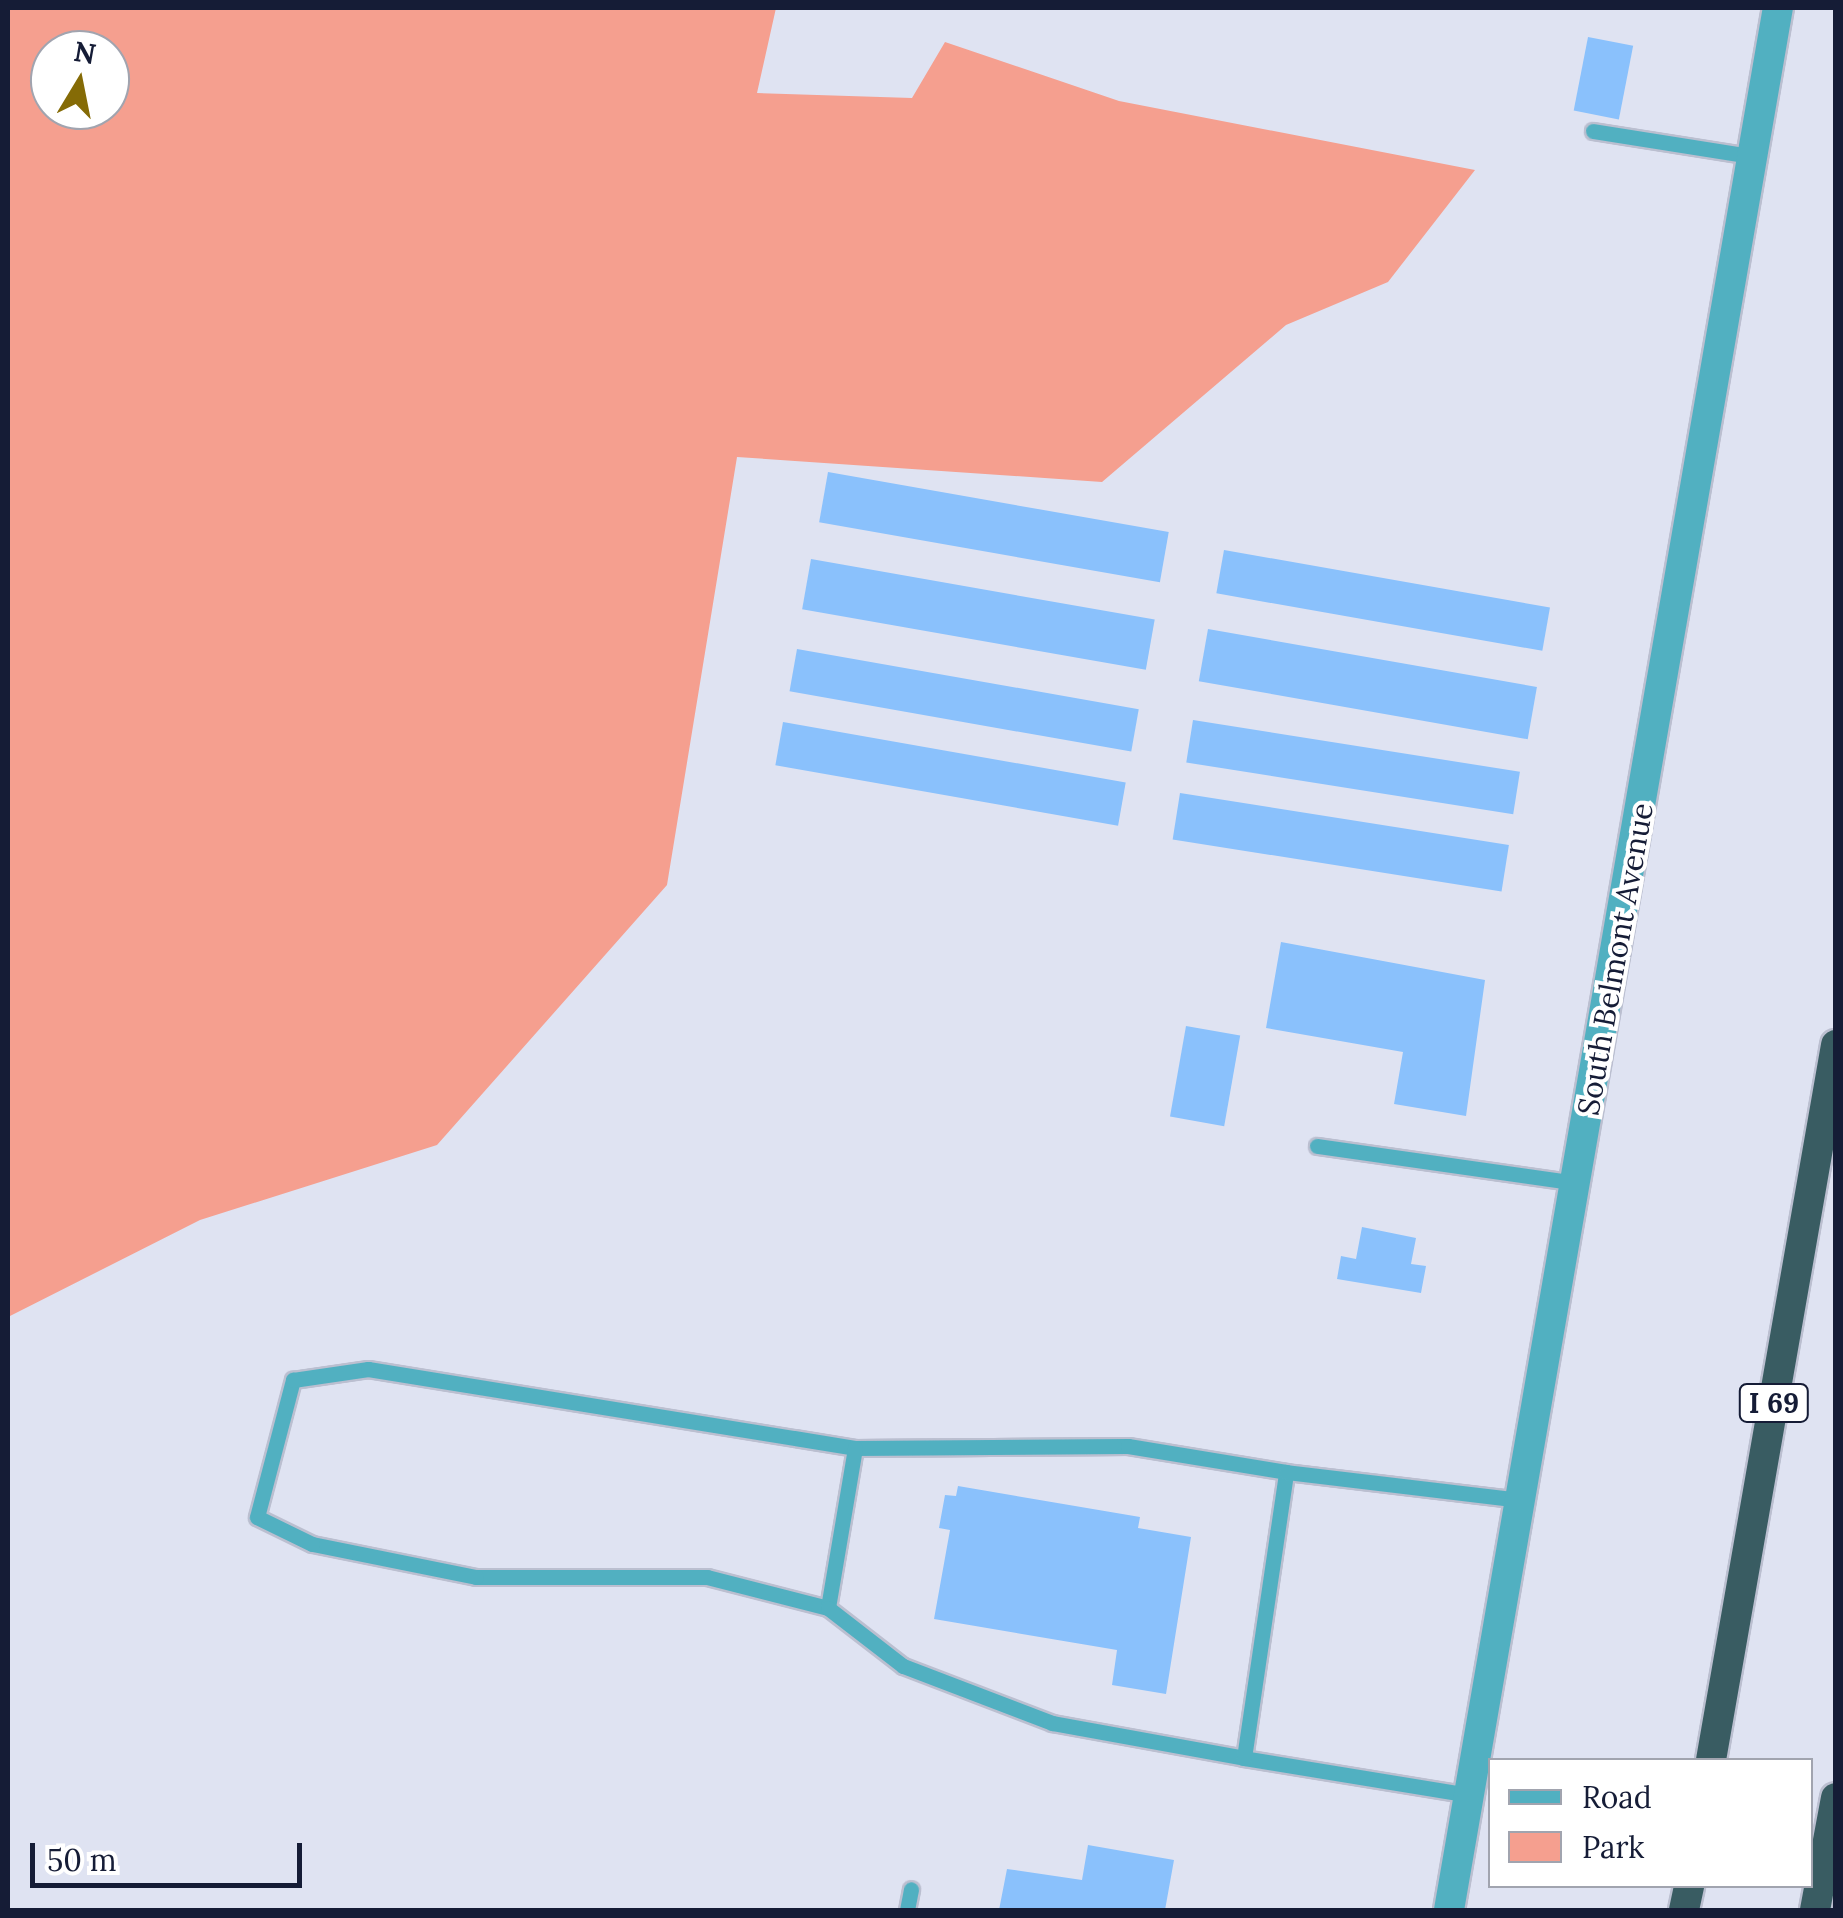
<!DOCTYPE html>
<html>
<head>
<meta charset="utf-8">
<style>
  body { margin:0 }
  #map { position:relative; width:1843px; height:1918px; overflow:hidden; background:#dfe3f2; font-family:Lora,serif }
  div>[style] { position:absolute }
  .green>* { inset:0; background:#f59f8f }
  .building>* { inset:0; background:#8ac1fc; transform-origin:0 0 }
  .roads { filter:drop-shadow(2px 0 #bbbfd0) drop-shadow(-2px 0 #bbbfd0) drop-shadow(0 2px #bbbfd0) drop-shadow(0 -2px #bbbfd0) }
  .service>* { height:15px; margin:-7.5px; padding:0 7.5px; transform-origin:7.5px; border-radius:7.5px; background:#51b0c1 }
  .tertiary>* { height:30px; margin:-15px; padding:0 15px; transform-origin:15px; border-radius:15px; background:#51b0c1 }
  .motorway>* { height:30px; margin:-15px; padding:0 15px; transform-origin:15px; border-radius:15px; background:#395c62 }
  span { translate:-50% -50%; white-space:nowrap; text-align:center; line-height:1.15; -webkit-text-stroke:8px #fff; paint-order:stroke }
  .shield-label span { padding:2px 8px; background:#fff; border:2px solid; border-radius:8px; -webkit-text-stroke-width:0 }
  .shield-label { font-size:28px; color:#151c36; font-weight:700 }
  .street-label { font-size:30px; color:#151c36 }
  .frame { position:absolute; inset:0; border:10px solid #151c36; pointer-events:none }
  .legend { position:absolute; left:1488px; top:1758px; width:325px; height:130px; box-sizing:border-box; background:#fff; border:2px solid #a1a4af; margin:0; padding:12px 18px; list-style:none; font-size:30px; color:#151c36 }
  .legend li { display:flex; align-items:center; gap:20px; height:50px }
  .legend b { width:50px; border:2px solid #a1a4af }
  .north { position:absolute; left:30px; top:30px; width:100px; height:100px; box-sizing:border-box; background:#fff; border:2px solid #a1a4af; border-radius:50%; rotate:10deg; font-size:28px; font-weight:700; line-height:40px; text-align:center; color:#151c36 }
  .north::after { content:''; display:block; margin:auto; width:35px; height:45px; background:#856b06; clip-path:polygon(50% 0,100% 100%,50% 72%,0 100%) }
  .scale { position:absolute; left:30px; top:1843px; width:272px; height:45px; box-sizing:border-box; border:5px solid #151c36; border-top:0; padding-left:12px; font-size:30px; line-height:35px; white-space:nowrap; color:#151c36; -webkit-text-stroke:8px #fff; paint-order:stroke }
</style>
</head>
<body>
<div id="map">
  <div class="green">
    <div style="clip-path:polygon(evenodd,8px 8px,776px 8px,757px 93px,912px 98px,945px 42px,1119px 101px,1475px 170px,1388px 282px,1286px 325px,1102px 482px,737px 457px,667px 885px,437px 1145px,200px 1220px,8px 1317px,8px 8px,50px 50px,110px 50px,110px 110px,50px 110px,50px 50px)"></div>
  </div>
  <div class="building">
    <div style="left:1588px;top:37px;width:46px;height:75px;rotate:11deg"></div>
    <div style="left:828px;top:472px;width:346px;height:51px;rotate:10deg"></div>
    <div style="left:1224px;top:550px;width:331px;height:44px;rotate:10deg"></div>
    <div style="left:811px;top:559px;width:349px;height:51px;rotate:10deg"></div>
    <div style="left:1208px;top:629px;width:334px;height:53px;rotate:10deg"></div>
    <div style="left:797px;top:649px;width:347px;height:43px;rotate:10deg"></div>
    <div style="left:1193px;top:720px;width:331px;height:43px;rotate:9deg"></div>
    <div style="left:783px;top:722px;width:348px;height:44px;rotate:10deg"></div>
    <div style="left:1180px;top:793px;width:333px;height:47px;rotate:9deg"></div>
    <div style="clip-path:polygon(1281px 942px,1485px 980px,1466px 1116px,1394px 1104px,1403px 1052px,1266px 1028px)"></div>
    <div style="left:1186px;top:1026px;width:55px;height:92px;rotate:10deg"></div>
    <div style="clip-path:polygon(1362px 1227px,1416px 1238px,1411px 1264px,1426px 1266px,1421px 1293px,1337px 1279px,1341px 1256px,1356px 1259px)"></div>
    <div style="clip-path:polygon(958px 1486px,1140px 1517px,1138px 1528px,1191px 1537px,1166px 1694px,1112px 1685px,1117px 1650px,934px 1619px,950px 1530px,939px 1528px,945px 1495px,956px 1496px)"></div>
    <div style="clip-path:polygon(1088px 1845px,1174px 1860px,1165px 1910px,999px 1910px,1007px 1869px,1082px 1880px)"></div>
  </div>
  <div class="roads">
    <div class="service">
      <div style="left:1593px;top:131px;width:159px;rotate:9deg"></div>
      <div style="left:1317px;top:1146px;width:263px;rotate:8.1deg"></div>
      <div style="left:855px;top:1448px;width:273px;rotate:-0.4deg"></div>
      <div style="left:1128px;top:1446px;width:160px;rotate:9.3deg"></div>
      <div style="left:828px;top:1608px;width:125px;rotate:-165.6deg"></div>
      <div style="left:707px;top:1577px;width:231px;rotate:180deg"></div>
      <div style="left:476px;top:1577px;width:167px;rotate:-168.6deg"></div>
      <div style="left:312px;top:1544px;width:61px;rotate:-153.9deg"></div>
      <div style="left:257px;top:1517px;width:142px;rotate:-75.3deg"></div>
      <div style="left:293px;top:1380px;width:76px;rotate:-8.3deg"></div>
      <div style="left:368px;top:1369px;width:493px;rotate:9.2deg"></div>
      <div style="left:855px;top:1448px;width:162px;rotate:99.6deg"></div>
      <div style="left:828px;top:1608px;width:95px;rotate:37.7deg"></div>
      <div style="left:903px;top:1666px;width:160px;rotate:20.9deg"></div>
      <div style="left:1052px;top:1723px;width:195px;rotate:10.3deg"></div>
      <div style="left:1469px;top:1795px;width:228px;rotate:-170.7deg"></div>
      <div style="left:1244px;top:1758px;width:289px;rotate:-81.6deg"></div>
      <div style="left:1286px;top:1472px;width:237px;rotate:6.8deg"></div>
      <div style="left:907px;top:1910px;width:21px;rotate:-79deg"></div>
    </div>
    <div class="tertiary">
      <div style="left:1449px;top:1910px;width:1930px;rotate:-80.19deg"></div>
    </div>
    <div class="motorway">
      <div style="left:1711px;top:1760px;width:726px;rotate:-80.08deg"></div>
      <div style="left:1684px;top:1910px;width:25px;rotate:-78deg"></div>
      <div style="left:1815px;top:1910px;width:114px;rotate:-79.4deg"></div>
    </div>
  </div>
  <div class="shield-label">
    <span style="left:1774px;top:1403px">I 69</span>
  </div>
  <div class="street-label">
    <span style="left:1615px;top:959px;rotate:-80deg">South Belmont Avenue</span>
  </div>
  <div class="frame"></div>
  <ul class="legend">
  <li><b style="height:12px;background:#51b0c1"></b>Road</li>
  <li><b style="height:28px;background:#f59f8f"></b>Park</li>
  </ul>
  <div class="north">N</div>
  <div class="scale">50 m</div>
</div>
</body>
</html>
